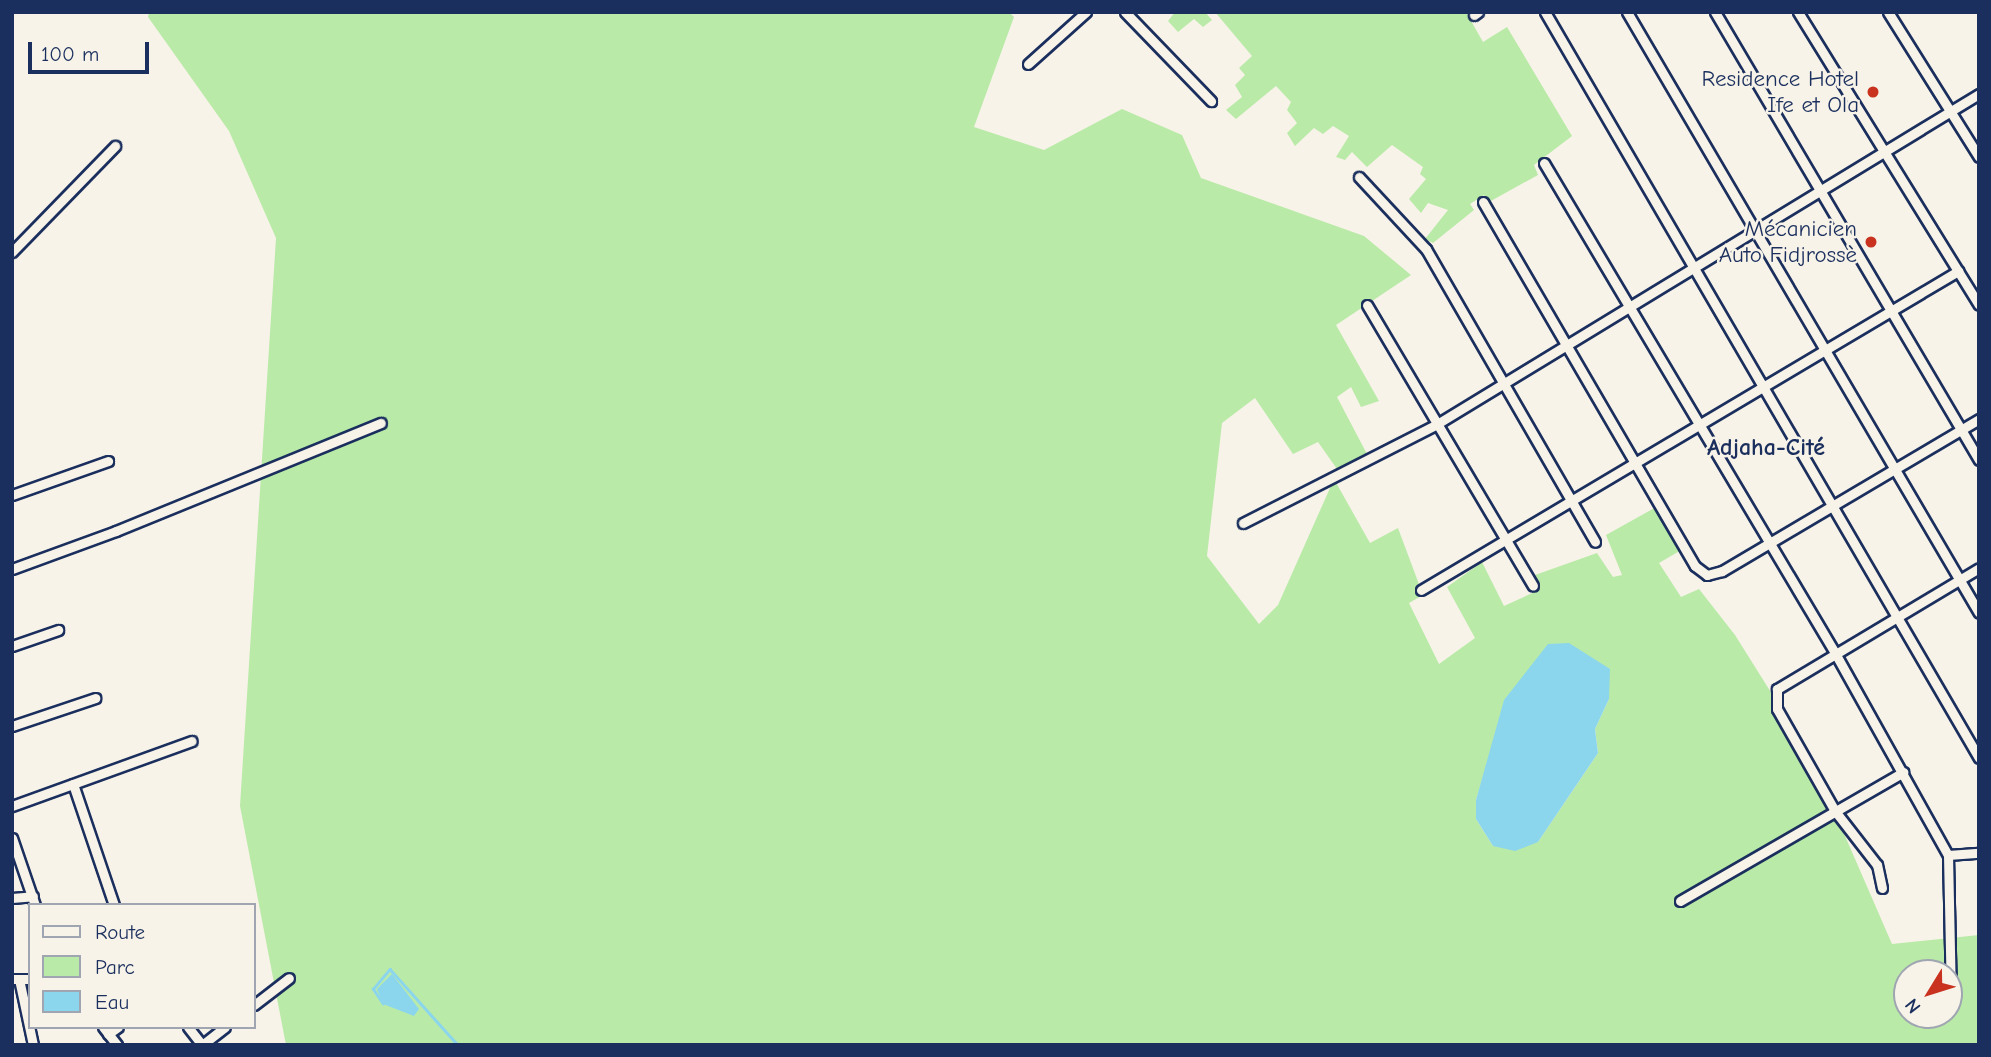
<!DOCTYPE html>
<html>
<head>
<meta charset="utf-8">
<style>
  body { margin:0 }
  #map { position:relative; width:1991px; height:1057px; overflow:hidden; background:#f7f3e8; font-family:"Comic Neue",sans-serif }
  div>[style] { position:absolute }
  .green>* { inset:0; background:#baeaa8 }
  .water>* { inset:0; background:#8cd6ed }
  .stream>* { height:2.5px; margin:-1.25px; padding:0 1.25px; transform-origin:1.25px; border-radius:1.25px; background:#8cd6ed }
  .roads { filter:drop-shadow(2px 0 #1b2f5e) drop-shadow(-2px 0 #1b2f5e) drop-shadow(0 2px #1b2f5e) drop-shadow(0 -2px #1b2f5e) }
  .minor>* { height:9px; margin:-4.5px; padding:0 4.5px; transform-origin:4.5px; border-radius:4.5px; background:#f7f3e8 }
  .dots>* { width:19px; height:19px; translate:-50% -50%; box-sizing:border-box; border:4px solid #f7f3e8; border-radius:50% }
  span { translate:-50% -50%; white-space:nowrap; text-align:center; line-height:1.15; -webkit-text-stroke:5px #f7f3e8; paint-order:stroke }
  .poi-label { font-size:23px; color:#1b2f5e }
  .right { translate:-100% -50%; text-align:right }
  .neighbourhood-label { font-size:24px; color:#1b2f5e; font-weight:700 }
  .frame { position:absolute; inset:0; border:14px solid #1b2f5e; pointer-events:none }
  .legend { position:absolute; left:28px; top:903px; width:228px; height:126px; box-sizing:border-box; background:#f7f3e8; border:2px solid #9fa5b1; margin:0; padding:9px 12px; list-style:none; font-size:21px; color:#1b2f5e }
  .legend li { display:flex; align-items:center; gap:14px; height:35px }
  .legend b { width:35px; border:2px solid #9fa5b1 }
  .north { position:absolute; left:1893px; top:959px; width:70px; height:70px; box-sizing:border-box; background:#f7f3e8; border:2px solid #9fa5b1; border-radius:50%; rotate:232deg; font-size:19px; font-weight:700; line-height:28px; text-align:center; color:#1b2f5e }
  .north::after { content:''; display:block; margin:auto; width:24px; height:32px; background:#c8321e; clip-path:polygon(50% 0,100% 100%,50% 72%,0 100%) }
  .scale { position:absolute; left:28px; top:42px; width:121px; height:32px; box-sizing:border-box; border:4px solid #1b2f5e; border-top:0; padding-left:9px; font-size:21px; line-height:24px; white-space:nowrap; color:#1b2f5e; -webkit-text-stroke:5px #f7f3e8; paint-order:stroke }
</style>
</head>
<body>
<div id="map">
  <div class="green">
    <div style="clip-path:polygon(evenodd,149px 12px,1009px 12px,1014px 17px,974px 127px,1044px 150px,1122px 109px,1182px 135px,1201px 178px,1364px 236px,1411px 275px,1336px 325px,1379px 401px,1361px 407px,1351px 387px,1337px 397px,1367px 454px,1337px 469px,1318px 442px,1293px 454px,1255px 398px,1222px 423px,1207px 556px,1259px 624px,1278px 605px,1334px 479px,1370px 543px,1398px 528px,1423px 595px,1409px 603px,1439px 664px,1475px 638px,1447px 587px,1482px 562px,1504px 606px,1539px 590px,1535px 575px,1597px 553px,1613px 577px,1622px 575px,1606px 535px,1658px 506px,1683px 549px,1659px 563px,1681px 597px,1699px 589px,1735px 635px,1809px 753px,1892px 944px,1979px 935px,1979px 1045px,286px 1045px,240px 806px,276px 238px,229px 131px,148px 17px,149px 12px,1609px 699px,1595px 729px,1598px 753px,1538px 842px,1493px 846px,1476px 819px,1476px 800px,1496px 734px,1609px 699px,149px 12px,1907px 973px,1949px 973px,1949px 1015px,1907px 1015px,1907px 973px)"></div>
    <div style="clip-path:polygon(1175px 12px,1205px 12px,1212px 20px,1203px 27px,1194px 19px,1178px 32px,1168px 21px)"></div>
    <div style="clip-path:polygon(1215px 12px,1466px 12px,1483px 42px,1507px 27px,1572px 136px,1534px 165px,1538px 175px,1489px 202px,1484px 195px,1470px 204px,1474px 210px,1433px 243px,1425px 239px,1448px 210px,1428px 203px,1421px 213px,1409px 199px,1426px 179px,1420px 174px,1423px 167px,1392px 145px,1367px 167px,1352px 152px,1345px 160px,1336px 157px,1349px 136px,1333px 126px,1323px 134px,1314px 128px,1295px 146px,1287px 133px,1297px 123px,1287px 110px,1291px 102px,1276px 86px,1236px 119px,1226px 110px,1242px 97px,1235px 85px,1245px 75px,1239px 68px,1252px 56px)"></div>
  </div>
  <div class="water">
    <div style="clip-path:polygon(1569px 643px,1610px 669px,1609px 699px,1595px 729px,1598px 753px,1538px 842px,1515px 851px,1493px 846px,1476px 819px,1476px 800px,1504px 700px,1548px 644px)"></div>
    <div style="clip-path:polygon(392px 974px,419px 1009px,414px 1016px,383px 1004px,377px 989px)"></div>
  </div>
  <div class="stream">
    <div style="left:383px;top:1004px;width:18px;rotate:-124deg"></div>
    <div style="left:373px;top:989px;width:26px;rotate:-50deg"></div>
    <div style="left:390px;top:969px;width:102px;rotate:48.2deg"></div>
  </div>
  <div class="roads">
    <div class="minor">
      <div style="left:1125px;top:12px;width:124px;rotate:46deg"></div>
      <div style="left:1545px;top:12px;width:863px;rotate:59.81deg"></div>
      <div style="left:1627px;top:12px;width:696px;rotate:59.64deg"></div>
      <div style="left:1715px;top:12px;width:520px;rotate:59.49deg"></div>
      <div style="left:1798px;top:12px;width:344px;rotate:58.3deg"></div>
      <div style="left:1888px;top:12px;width:171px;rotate:57.9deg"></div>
      <div style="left:1474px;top:15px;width:5px;rotate:-37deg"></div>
      <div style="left:1028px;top:64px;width:78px;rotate:-41.9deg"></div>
      <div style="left:1544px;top:163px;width:570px;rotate:59.29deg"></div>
      <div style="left:1835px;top:653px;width:231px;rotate:60.8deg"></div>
      <div style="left:1948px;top:855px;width:145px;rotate:88.8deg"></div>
      <div style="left:1359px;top:177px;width:98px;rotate:47.1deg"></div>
      <div style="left:1426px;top:249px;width:338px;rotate:60deg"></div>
      <div style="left:1483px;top:202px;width:421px;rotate:59.8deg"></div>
      <div style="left:1695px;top:566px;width:15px;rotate:37deg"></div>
      <div style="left:1707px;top:575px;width:16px;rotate:-15deg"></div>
      <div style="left:1722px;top:571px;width:299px;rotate:-30.6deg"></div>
      <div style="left:12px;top:252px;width:148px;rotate:-45.8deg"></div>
      <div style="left:1367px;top:305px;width:326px;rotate:59.4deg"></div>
      <div style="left:12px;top:495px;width:102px;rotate:-19.5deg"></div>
      <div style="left:1243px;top:523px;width:218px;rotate:-27deg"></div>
      <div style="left:1437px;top:424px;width:635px;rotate:-31.34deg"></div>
      <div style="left:12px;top:569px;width:111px;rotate:-20.1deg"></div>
      <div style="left:116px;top:531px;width:286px;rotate:-22.2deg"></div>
      <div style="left:1421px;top:590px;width:625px;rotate:-30.71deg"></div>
      <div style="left:12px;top:646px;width:49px;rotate:-19.2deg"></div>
      <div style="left:12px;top:726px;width:88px;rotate:-18.6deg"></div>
      <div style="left:73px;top:784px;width:128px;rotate:71.3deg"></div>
      <div style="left:12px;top:806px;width:191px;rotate:-19.9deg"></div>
      <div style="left:12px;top:838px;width:71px;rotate:71.1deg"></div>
      <div style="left:1948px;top:855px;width:31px;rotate:-4deg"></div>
      <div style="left:1882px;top:888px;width:24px;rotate:-102deg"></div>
      <div style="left:1877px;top:865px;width:68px;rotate:-127.9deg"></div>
      <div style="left:1835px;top:811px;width:117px;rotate:-119.6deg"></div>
      <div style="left:1777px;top:709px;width:20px;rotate:-90deg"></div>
      <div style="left:1777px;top:689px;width:235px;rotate:-30.9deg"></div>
      <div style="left:12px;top:898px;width:21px;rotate:-5deg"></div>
      <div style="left:1680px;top:901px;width:258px;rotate:-30deg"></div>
      <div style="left:12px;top:979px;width:18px"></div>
      <div style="left:19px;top:979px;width:67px;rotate:78deg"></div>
      <div style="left:254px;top:1005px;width:44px;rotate:-37.6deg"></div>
      <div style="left:103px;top:1027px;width:23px;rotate:52deg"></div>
      <div style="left:188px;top:1027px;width:23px;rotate:52deg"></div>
      <div style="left:108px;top:1034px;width:12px;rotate:-35deg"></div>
      <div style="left:202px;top:1045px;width:29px;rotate:-38deg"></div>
    </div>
  </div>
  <div class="dots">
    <div style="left:1873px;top:92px;background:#c8321e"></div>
    <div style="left:1871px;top:242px;background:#c8321e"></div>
  </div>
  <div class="poi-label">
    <span class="right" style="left:1859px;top:92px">Residence Hotel<br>Ife et Ola</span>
    <span class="right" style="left:1857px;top:242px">Mécanicien<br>Auto Fidjrossè</span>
  </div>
  <div class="neighbourhood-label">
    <span style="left:1766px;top:448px">Adjaha-Cité</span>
  </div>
  <div class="frame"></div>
  <ul class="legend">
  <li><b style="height:9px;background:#f7f3e8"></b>Route</li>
  <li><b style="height:19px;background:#baeaa8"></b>Parc</li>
  <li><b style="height:19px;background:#8cd6ed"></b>Eau</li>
  </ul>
  <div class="north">N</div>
  <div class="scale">100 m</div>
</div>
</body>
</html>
